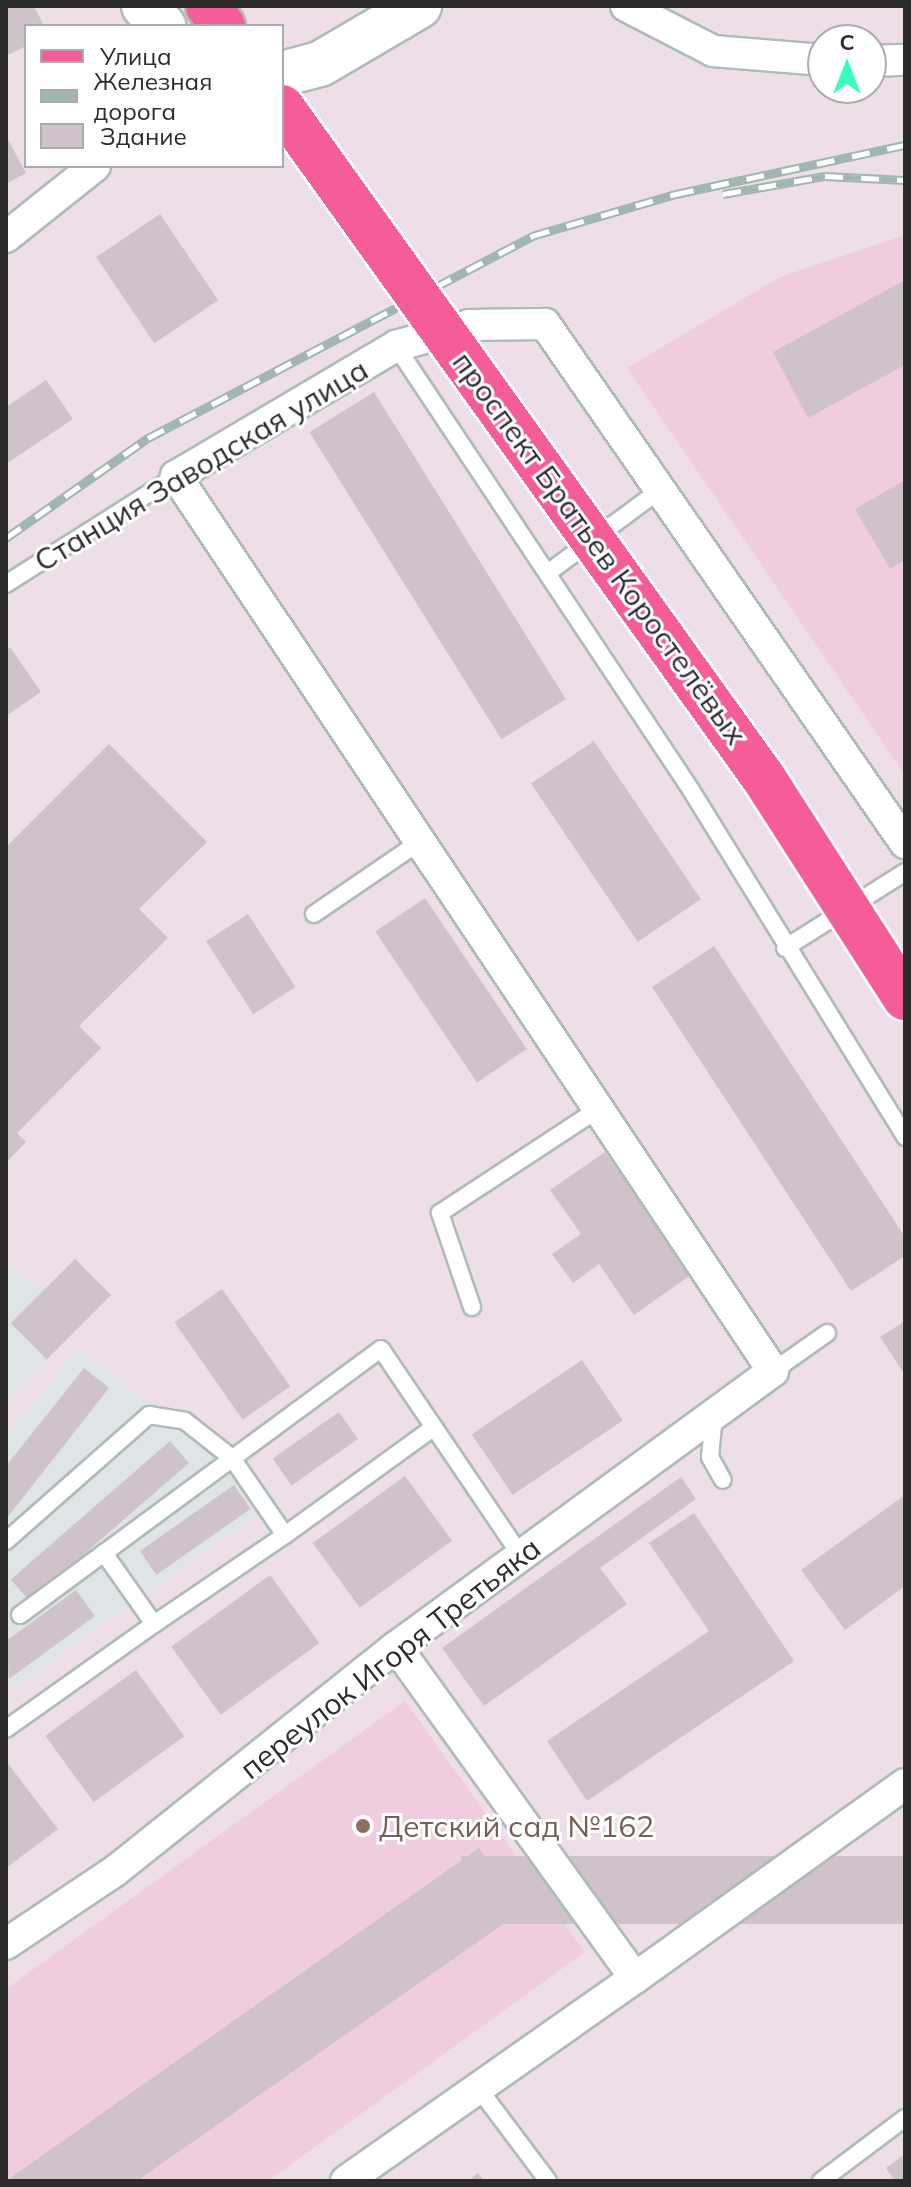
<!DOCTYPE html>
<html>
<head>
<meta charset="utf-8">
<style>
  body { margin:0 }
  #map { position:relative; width:911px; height:2187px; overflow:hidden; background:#eedee7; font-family:Mulish,sans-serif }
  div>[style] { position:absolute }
  .industrial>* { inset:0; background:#dfe5e6 }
  .education>* { inset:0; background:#efcdde }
  .building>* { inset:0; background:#d0c2ca; transform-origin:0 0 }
  .roads { filter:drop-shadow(2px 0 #aebcb8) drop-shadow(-2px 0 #aebcb8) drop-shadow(0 2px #aebcb8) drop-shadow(0 -2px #aebcb8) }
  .lane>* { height:16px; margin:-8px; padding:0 8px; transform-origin:8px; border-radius:8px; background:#fff }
  .street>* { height:30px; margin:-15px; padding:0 15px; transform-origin:15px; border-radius:15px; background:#fff }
  .secondary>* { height:44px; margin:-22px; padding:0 22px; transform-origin:22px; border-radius:22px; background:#fff }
  .primary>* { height:44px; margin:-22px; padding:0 22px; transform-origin:22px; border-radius:22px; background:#f45d97 }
  .rail>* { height:9px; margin-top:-4.5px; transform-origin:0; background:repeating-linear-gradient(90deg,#fff 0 18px,#a0b6b0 0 36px); box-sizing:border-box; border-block:2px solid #a0b6b0 }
  .bridges { filter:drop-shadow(2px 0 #fff) drop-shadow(-2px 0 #fff) drop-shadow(0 2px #fff) drop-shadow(0 -2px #fff) }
  .primary-bridge>* { height:44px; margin:-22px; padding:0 22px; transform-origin:22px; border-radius:22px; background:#f45d97 }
  .dots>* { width:22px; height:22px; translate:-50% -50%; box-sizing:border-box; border:4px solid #fff; border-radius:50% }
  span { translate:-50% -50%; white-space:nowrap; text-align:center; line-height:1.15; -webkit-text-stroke:6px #fff; paint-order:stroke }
  .street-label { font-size:30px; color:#2c2c2c }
  .education-label { font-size:30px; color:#785e54 }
  .left { translate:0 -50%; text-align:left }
  .frame { position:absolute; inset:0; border:8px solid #2c2c2c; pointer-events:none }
  .legend { position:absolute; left:24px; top:24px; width:260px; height:144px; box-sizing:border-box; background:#fff; border:2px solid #ababab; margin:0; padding:10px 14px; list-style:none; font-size:24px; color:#2c2c2c }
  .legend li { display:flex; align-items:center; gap:16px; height:40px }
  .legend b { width:40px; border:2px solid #ababab }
  .north { position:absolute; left:807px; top:24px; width:80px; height:80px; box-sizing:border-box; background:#fff; border:2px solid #ababab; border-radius:50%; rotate:0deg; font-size:22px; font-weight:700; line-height:32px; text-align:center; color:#2c2c2c }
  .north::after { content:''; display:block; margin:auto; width:28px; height:36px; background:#3bfdbb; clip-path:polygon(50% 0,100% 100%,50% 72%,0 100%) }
</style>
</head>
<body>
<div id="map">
  <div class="industrial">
    <div style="clip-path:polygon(75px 1259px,111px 1295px,6px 1401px,6px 1263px,45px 1289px)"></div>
    <div style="clip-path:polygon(77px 1350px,282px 1498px,10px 1691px,6px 1437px)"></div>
  </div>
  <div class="education">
    <div style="clip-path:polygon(905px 235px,905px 775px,627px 368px,780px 277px)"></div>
    <div style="clip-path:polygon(405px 1701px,585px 1952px,268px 2181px,6px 2181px,6px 1989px)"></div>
  </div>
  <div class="building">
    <div style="clip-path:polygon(6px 6px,34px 6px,44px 26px,26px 26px,26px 46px,6px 56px)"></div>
    <div style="clip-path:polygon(6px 136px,26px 173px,6px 184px)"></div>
    <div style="left:160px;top:214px;width:104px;height:77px;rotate:56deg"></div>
    <div style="clip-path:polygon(905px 280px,905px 365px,808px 418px,773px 352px)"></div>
    <div style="clip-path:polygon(46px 380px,73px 419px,6px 464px,6px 407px)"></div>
    <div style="left:374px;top:392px;width:362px;height:76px;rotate:58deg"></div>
    <div style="clip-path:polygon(905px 480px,905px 560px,890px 569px,855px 509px)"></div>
    <div style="clip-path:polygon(10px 647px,41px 692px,6px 716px,6px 650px)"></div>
    <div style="left:594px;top:741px;width:191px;height:76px;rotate:56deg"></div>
    <div style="clip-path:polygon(109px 744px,207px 842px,139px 909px,168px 938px,79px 1026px,101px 1048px,17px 1133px,26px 1142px,6px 1163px,6px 847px)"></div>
    <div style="left:425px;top:898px;width:182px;height:60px;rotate:56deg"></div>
    <div style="left:248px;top:914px;width:87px;height:50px;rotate:57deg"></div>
    <div style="clip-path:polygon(714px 946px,905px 1237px,905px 1256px,851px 1291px,652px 987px)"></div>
    <div style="clip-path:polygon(605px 1152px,692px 1274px,634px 1315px,599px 1264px,573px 1283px,552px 1254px,581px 1234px,550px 1190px)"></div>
    <div style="left:75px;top:1259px;width:51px;height:91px;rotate:45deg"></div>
    <div style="left:222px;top:1289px;width:119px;height:58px;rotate:55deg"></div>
    <div style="clip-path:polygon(905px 1321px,905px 1375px,880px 1337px)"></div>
    <div style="left:582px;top:1360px;width:73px;height:133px;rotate:56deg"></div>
    <div style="clip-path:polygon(84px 1368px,109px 1388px,6px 1519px,6px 1466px)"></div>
    <div style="left:339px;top:1412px;width:33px;height:81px;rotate:55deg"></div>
    <div style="left:170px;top:1441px;width:29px;height:211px;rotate:49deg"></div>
    <div style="left:405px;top:1476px;width:80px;height:114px;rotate:54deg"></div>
    <div style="clip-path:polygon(681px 1477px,696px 1499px,600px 1568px,627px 1604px,484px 1706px,442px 1648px)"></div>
    <div style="left:234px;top:1485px;width:29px;height:115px;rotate:55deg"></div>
    <div style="clip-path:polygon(905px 1495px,905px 1586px,845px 1630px,801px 1570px)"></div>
    <div style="clip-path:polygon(694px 1513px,794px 1661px,587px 1801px,547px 1741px,709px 1631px,649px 1543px)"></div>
    <div style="left:270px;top:1575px;width:84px;height:122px;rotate:54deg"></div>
    <div style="clip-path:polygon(76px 1590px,95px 1616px,9px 1679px,6px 1641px)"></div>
    <div style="left:136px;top:1670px;width:82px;height:112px;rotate:54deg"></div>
    <div style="clip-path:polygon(6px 1761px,58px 1829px,6px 1868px)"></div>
    <div style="clip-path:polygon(479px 1848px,523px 1910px,137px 2181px,6px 2181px)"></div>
    <div style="left:905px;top:1856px;width:68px;height:444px;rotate:90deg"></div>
    <div style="clip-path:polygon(905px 2154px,905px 2181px,895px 2181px,886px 2168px)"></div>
    <div style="clip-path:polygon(478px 2173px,484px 2181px,468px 2181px)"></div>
  </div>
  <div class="roads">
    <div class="lane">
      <div style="left:396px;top:346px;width:533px;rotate:56.4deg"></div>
      <div style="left:691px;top:790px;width:408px;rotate:58.3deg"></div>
      <div style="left:549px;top:572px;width:138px;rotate:-36.5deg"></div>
      <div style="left:6px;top:584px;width:201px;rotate:-32.4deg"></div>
      <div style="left:314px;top:914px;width:130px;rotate:-34.3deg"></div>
      <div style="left:785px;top:948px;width:142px;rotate:-32.3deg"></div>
      <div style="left:472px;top:1307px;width:99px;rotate:-108.8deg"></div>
      <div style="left:440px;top:1213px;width:191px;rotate:-33.3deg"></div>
      <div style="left:773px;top:1371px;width:66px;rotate:-35.1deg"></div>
      <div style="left:714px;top:1415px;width:42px;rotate:95.4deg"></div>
      <div style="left:710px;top:1457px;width:26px;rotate:61deg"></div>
      <div style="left:285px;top:1535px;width:184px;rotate:-35.9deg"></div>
      <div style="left:6px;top:1541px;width:191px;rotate:-41.4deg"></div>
      <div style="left:149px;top:1415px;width:36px;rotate:9deg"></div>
      <div style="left:185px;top:1421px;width:60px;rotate:38.2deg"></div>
      <div style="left:232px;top:1458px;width:93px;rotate:55.5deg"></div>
      <div style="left:285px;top:1535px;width:158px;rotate:145.8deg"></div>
      <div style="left:20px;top:1615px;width:448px;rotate:-36.4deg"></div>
      <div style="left:381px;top:1349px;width:248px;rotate:55.9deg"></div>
      <div style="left:6px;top:1729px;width:181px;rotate:-35.4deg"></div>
      <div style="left:154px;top:1624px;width:87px;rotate:-125.2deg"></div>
      <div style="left:479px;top:2089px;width:115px;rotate:53.1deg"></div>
      <div style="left:821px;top:2181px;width:105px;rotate:-36.9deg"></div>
    </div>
    <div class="street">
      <div style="left:626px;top:6px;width:98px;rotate:27.3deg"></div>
      <div style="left:713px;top:51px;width:110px;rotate:4.7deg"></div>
      <div style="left:871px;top:61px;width:34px;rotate:-2deg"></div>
      <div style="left:6px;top:237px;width:114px;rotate:-38.6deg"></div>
      <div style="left:6px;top:1944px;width:131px;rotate:-33.8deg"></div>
      <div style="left:115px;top:1871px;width:359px;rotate:-38.6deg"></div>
      <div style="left:396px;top:1647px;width:467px;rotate:-36.2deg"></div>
      <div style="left:773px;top:1371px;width:1076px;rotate:-123.7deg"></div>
      <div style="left:176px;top:476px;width:256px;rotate:-30.6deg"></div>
      <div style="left:396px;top:346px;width:76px;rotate:-16deg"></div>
      <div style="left:469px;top:325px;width:76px;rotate:-0.8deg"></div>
      <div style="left:545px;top:324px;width:632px;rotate:55.25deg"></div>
      <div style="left:635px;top:1978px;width:332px;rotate:-35.7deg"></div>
      <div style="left:346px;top:2181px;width:353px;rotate:-35.1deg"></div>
      <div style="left:635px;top:1978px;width:408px;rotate:-125.8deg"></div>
    </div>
    <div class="secondary">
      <div style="left:144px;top:6px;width:28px;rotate:46deg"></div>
      <div style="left:282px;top:74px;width:39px;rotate:-15deg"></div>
      <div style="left:320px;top:64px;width:115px;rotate:-30.4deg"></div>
    </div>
    <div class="primary">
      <div style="left:208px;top:6px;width:25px;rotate:53deg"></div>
    </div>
  </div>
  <div class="rail">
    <div style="left:723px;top:194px;width:104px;rotate:-10deg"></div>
    <div style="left:825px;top:176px;width:80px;rotate:2.9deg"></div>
    <div style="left:6px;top:538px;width:174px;rotate:-35.2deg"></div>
    <div style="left:148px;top:438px;width:434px;rotate:-27.7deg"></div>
    <div style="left:532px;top:236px;width:150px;rotate:-16.3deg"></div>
    <div style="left:676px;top:194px;width:234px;rotate:-12.1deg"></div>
  </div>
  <div class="bridges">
    <div class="primary-bridge">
      <div style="left:282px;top:107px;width:825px;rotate:54.33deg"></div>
      <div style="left:763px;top:777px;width:263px;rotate:57.3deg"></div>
    </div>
  </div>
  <div class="dots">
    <div style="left:363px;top:1826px;background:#8d6e63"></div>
  </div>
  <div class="street-label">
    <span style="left:201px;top:465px;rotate:-31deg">Станция Заводская улица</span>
    <span style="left:600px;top:548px;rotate:54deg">проспект Братьев Коростелёвых</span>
    <span style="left:390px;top:1658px;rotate:-38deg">переулок Игоря Третьяка</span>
  </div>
  <div class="education-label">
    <span class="left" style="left:379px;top:1826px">Детский сад №162</span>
  </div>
  <div class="frame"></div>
  <ul class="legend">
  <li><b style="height:10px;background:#f45d97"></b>Улица</li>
  <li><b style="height:10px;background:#a0b6b0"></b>Железная дорога</li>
  <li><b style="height:22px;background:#d0c2ca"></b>Здание</li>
  </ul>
  <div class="north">С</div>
</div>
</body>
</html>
